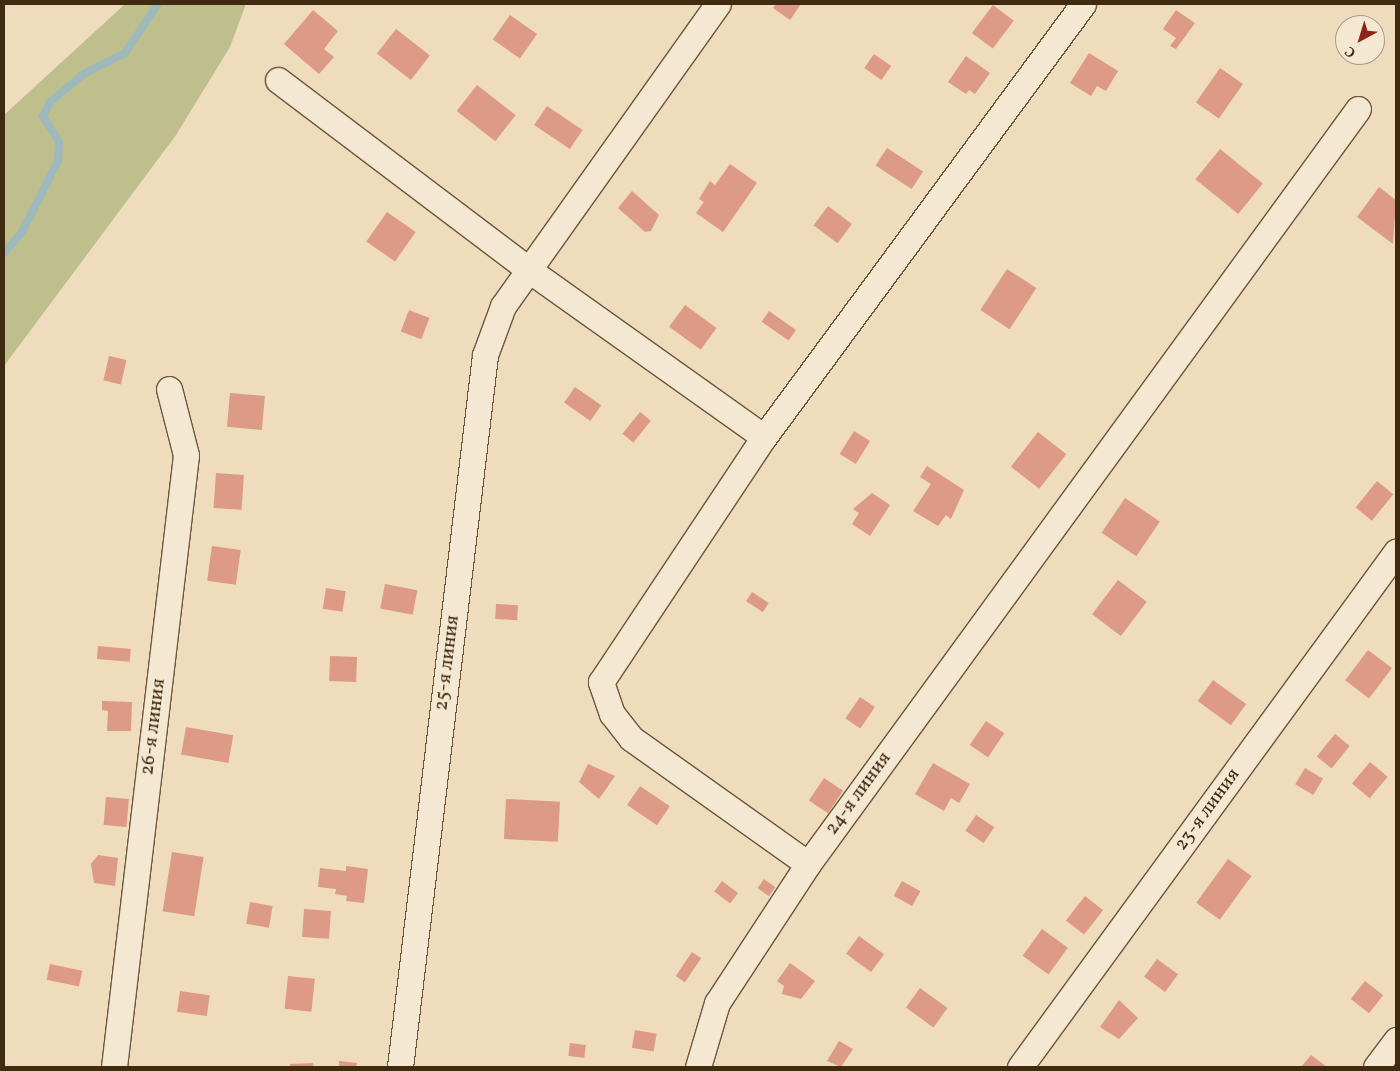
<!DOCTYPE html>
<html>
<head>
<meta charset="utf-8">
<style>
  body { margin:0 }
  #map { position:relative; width:1400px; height:1071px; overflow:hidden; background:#eedcbc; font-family:Vollkorn,serif }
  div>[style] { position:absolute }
  .green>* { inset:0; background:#bebf8d }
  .stream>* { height:8px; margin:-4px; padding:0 4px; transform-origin:4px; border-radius:4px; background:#9eb9bb }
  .building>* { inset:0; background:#dd9a86; transform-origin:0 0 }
  .roads { filter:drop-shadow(1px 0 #6c573b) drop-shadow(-1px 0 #6c573b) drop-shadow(0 1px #6c573b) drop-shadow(0 -1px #6c573b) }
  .minor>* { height:25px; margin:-12.5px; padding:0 12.5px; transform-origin:12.5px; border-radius:12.5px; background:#f4e8d3 }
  span { translate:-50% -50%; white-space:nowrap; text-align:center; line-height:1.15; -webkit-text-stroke:5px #f4e8d3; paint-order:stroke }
  .street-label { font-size:19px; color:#402b10 }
  .frame { position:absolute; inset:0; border:5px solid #402b10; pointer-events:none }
  .north { position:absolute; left:1335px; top:15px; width:50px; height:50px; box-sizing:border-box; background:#f4e8d3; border:1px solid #ac9c85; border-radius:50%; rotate:219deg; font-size:14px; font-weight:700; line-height:20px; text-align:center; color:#402b10 }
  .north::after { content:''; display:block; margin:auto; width:18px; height:22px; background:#8f2418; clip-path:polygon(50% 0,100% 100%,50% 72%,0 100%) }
</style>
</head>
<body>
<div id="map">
  <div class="green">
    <div style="clip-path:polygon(125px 4px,246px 4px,230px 47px,176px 135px,4px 366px,4px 115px)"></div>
  </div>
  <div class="stream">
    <div style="left:4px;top:253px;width:28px;rotate:-49deg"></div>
    <div style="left:22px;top:232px;width:80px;rotate:-63.1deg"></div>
    <div style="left:58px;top:161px;width:19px;rotate:-87deg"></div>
    <div style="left:59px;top:142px;width:31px;rotate:-122deg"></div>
    <div style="left:43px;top:116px;width:16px;rotate:-63deg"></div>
    <div style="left:50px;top:102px;width:45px;rotate:-39.6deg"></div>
    <div style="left:85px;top:73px;width:45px;rotate:-26.6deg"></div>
    <div style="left:125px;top:53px;width:59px;rotate:-56deg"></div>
  </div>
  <div class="building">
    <div style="clip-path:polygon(776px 4px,801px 4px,790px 20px,773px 8px)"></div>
    <div style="left:993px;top:5px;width:26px;height:35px;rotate:37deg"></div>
    <div style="clip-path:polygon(313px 10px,338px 31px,324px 49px,334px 57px,319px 74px,284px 44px)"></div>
    <div style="clip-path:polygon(1176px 10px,1195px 23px,1176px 49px,1170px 46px,1176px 38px,1163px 29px)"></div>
    <div style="left:510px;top:15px;width:33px;height:30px;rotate:35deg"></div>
    <div style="clip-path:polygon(1357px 16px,1383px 28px,1375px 44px,1375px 25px,1353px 25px)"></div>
    <div style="left:396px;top:29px;width:43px;height:31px;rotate:38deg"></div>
    <div style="clip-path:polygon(1089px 53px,1118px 71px,1106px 91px,1097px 86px,1091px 96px,1070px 83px)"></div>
    <div style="left:874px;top:54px;width:21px;height:17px;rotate:35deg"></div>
    <div style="clip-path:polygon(966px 56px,990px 73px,975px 94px,969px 90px,966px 94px,948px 82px)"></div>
    <div style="left:1220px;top:68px;width:28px;height:42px;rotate:35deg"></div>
    <div style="left:477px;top:85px;width:49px;height:33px;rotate:38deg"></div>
    <div style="left:547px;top:106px;width:43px;height:23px;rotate:34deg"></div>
    <div style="left:887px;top:148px;width:43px;height:21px;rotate:33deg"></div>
    <div style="left:1220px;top:149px;width:55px;height:39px;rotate:39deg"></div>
    <div style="clip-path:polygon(730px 164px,757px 183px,723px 232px,696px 213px,704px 202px,699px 199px,710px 181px,715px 185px)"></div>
    <div style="clip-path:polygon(1379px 187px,1396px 200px,1393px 244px,1357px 217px)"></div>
    <div style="clip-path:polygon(632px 191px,659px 215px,651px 231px,645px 232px,618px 208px)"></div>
    <div style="left:828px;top:206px;width:30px;height:24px;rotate:37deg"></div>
    <div style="left:387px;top:212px;width:35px;height:36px;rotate:35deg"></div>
    <div style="left:1007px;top:269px;width:35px;height:49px;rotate:33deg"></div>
    <div style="left:685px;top:305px;width:39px;height:27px;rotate:36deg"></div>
    <div style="left:409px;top:310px;width:22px;height:23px;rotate:21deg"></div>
    <div style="left:769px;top:311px;width:33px;height:13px;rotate:35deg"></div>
    <div style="left:109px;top:356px;width:18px;height:25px;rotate:13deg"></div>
    <div style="left:575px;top:387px;width:32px;height:19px;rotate:35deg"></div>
    <div style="left:230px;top:393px;width:35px;height:34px;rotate:5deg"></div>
    <div style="left:640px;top:412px;width:14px;height:28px;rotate:39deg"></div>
    <div style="left:854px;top:431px;width:19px;height:27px;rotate:32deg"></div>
    <div style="left:1038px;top:432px;width:36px;height:44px;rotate:38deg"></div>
    <div style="clip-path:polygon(927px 466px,964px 490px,951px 519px,946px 515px,938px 526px,913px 511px,931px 484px,920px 477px)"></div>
    <div style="left:216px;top:473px;width:28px;height:35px;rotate:4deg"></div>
    <div style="left:1377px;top:481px;width:21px;height:34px;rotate:39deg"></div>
    <div style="clip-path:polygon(872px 493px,890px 505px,870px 536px,852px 524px,859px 513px,853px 509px)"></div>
    <div style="left:1125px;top:498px;width:42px;height:42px;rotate:34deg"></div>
    <div style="left:212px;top:546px;width:29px;height:35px;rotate:8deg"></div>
    <div style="left:1118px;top:580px;width:36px;height:43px;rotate:37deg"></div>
    <div style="left:385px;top:584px;width:33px;height:25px;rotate:11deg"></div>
    <div style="left:326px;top:588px;width:20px;height:21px;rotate:9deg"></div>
    <div style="left:752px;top:592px;width:20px;height:11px;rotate:33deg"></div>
    <div style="left:496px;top:604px;width:22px;height:15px;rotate:3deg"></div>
    <div style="left:98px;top:646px;width:33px;height:13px;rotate:5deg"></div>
    <div style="left:1368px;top:650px;width:30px;height:38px;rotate:37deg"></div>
    <div style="left:330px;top:656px;width:27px;height:25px;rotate:2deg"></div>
    <div style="left:1213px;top:680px;width:41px;height:26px;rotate:36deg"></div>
    <div style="left:860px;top:697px;width:18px;height:26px;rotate:34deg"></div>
    <div style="clip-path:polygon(102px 701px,132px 702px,131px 731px,107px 731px,108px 711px,102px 710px)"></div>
    <div style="left:986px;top:721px;width:22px;height:29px;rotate:34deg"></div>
    <div style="left:186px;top:727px;width:48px;height:28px;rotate:10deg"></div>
    <div style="left:1335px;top:734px;width:19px;height:29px;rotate:39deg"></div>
    <div style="left:1370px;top:762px;width:23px;height:28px;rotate:40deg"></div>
    <div style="clip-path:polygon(933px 763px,970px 784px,959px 803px,951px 798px,944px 811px,915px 794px)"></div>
    <div style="clip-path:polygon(588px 764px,615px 776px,599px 799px,579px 782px)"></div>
    <div style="left:1305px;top:768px;width:21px;height:19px;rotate:31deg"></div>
    <div style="left:824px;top:778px;width:23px;height:27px;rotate:34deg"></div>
    <div style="left:640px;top:786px;width:36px;height:23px;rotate:34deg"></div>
    <div style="left:106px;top:797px;width:23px;height:28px;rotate:5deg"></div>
    <div style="left:506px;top:799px;width:54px;height:40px;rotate:3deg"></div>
    <div style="left:976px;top:815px;width:22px;height:19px;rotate:34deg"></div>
    <div style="left:172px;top:852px;width:32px;height:60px;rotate:9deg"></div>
    <div style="clip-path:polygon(98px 855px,118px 858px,115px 886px,94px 883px,91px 864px)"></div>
    <div style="left:1228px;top:859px;width:29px;height:54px;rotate:36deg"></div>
    <div style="clip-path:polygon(346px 866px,368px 869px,364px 903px,346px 901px,347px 896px,335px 894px,336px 889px,318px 887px,320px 868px,346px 871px)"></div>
    <div style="left:764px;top:879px;width:14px;height:11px;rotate:36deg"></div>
    <div style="left:722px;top:881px;width:20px;height:13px;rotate:37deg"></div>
    <div style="left:902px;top:881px;width:21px;height:17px;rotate:29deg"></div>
    <div style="left:1085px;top:896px;width:23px;height:31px;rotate:38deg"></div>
    <div style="left:250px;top:902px;width:23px;height:22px;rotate:10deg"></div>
    <div style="left:304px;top:909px;width:27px;height:28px;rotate:4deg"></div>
    <div style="left:1042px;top:929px;width:32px;height:33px;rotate:36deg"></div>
    <div style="left:859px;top:936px;width:31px;height:22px;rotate:36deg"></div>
    <div style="left:692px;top:952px;width:11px;height:29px;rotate:34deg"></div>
    <div style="left:1157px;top:959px;width:26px;height:22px;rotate:36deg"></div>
    <div style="clip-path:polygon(790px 963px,815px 981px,801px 999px,782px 994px,784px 986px,777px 981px)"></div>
    <div style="left:50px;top:964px;width:33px;height:16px;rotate:12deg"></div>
    <div style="left:288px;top:976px;width:27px;height:33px;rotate:6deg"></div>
    <div style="left:1365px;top:981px;width:23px;height:23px;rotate:38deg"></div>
    <div style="left:920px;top:988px;width:34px;height:24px;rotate:36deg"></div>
    <div style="left:180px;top:991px;width:30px;height:21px;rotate:8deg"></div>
    <div style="clip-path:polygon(1119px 1000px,1138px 1018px,1119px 1039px,1100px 1027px)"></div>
    <div style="left:635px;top:1030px;width:22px;height:18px;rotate:10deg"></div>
    <div style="clip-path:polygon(839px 1041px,853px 1049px,841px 1067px,827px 1061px)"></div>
    <div style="left:570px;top:1043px;width:16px;height:13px;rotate:7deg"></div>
    <div style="clip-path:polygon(1311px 1055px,1327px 1067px,1301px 1067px)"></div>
    <div style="clip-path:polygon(339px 1061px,357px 1063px,356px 1067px,339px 1067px)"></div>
    <div style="clip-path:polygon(313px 1063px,314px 1067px,290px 1067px,290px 1064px)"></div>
  </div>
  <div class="roads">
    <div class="minor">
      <div style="left:278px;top:80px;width:315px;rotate:37.1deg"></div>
      <div style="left:529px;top:270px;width:288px;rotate:35.4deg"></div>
      <div style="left:808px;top:864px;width:217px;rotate:-144.6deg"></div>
      <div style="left:631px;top:738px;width:31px;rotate:-128deg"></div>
      <div style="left:612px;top:714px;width:34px;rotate:-109deg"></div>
      <div style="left:601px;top:682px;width:294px;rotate:-56.4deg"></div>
      <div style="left:764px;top:437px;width:538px;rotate:-53.62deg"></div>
      <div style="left:114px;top:1067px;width:616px;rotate:-83.29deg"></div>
      <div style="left:186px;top:455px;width:68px;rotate:-104.4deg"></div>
      <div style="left:400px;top:1067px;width:717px;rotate:-83.19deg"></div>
      <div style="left:485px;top:355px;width:52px;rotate:-69.8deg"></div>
      <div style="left:503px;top:306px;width:371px;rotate:-54.6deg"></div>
      <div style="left:698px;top:1067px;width:67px;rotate:-73.5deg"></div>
      <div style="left:717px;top:1003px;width:166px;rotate:-56.8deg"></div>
      <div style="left:808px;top:864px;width:934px;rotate:-53.93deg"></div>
      <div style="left:1020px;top:1067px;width:638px;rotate:-53.87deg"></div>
      <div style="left:1376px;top:1067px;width:34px;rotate:-53deg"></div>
    </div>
  </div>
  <div class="street-label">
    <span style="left:448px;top:663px;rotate:-83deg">25-я линия</span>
    <span style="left:154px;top:727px;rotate:-83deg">26-я линия</span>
    <span style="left:859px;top:794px;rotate:-54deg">24-я линия</span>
    <span style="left:1208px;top:810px;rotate:-54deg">23-я линия</span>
  </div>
  <div class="frame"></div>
  <div class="north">С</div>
</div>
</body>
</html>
